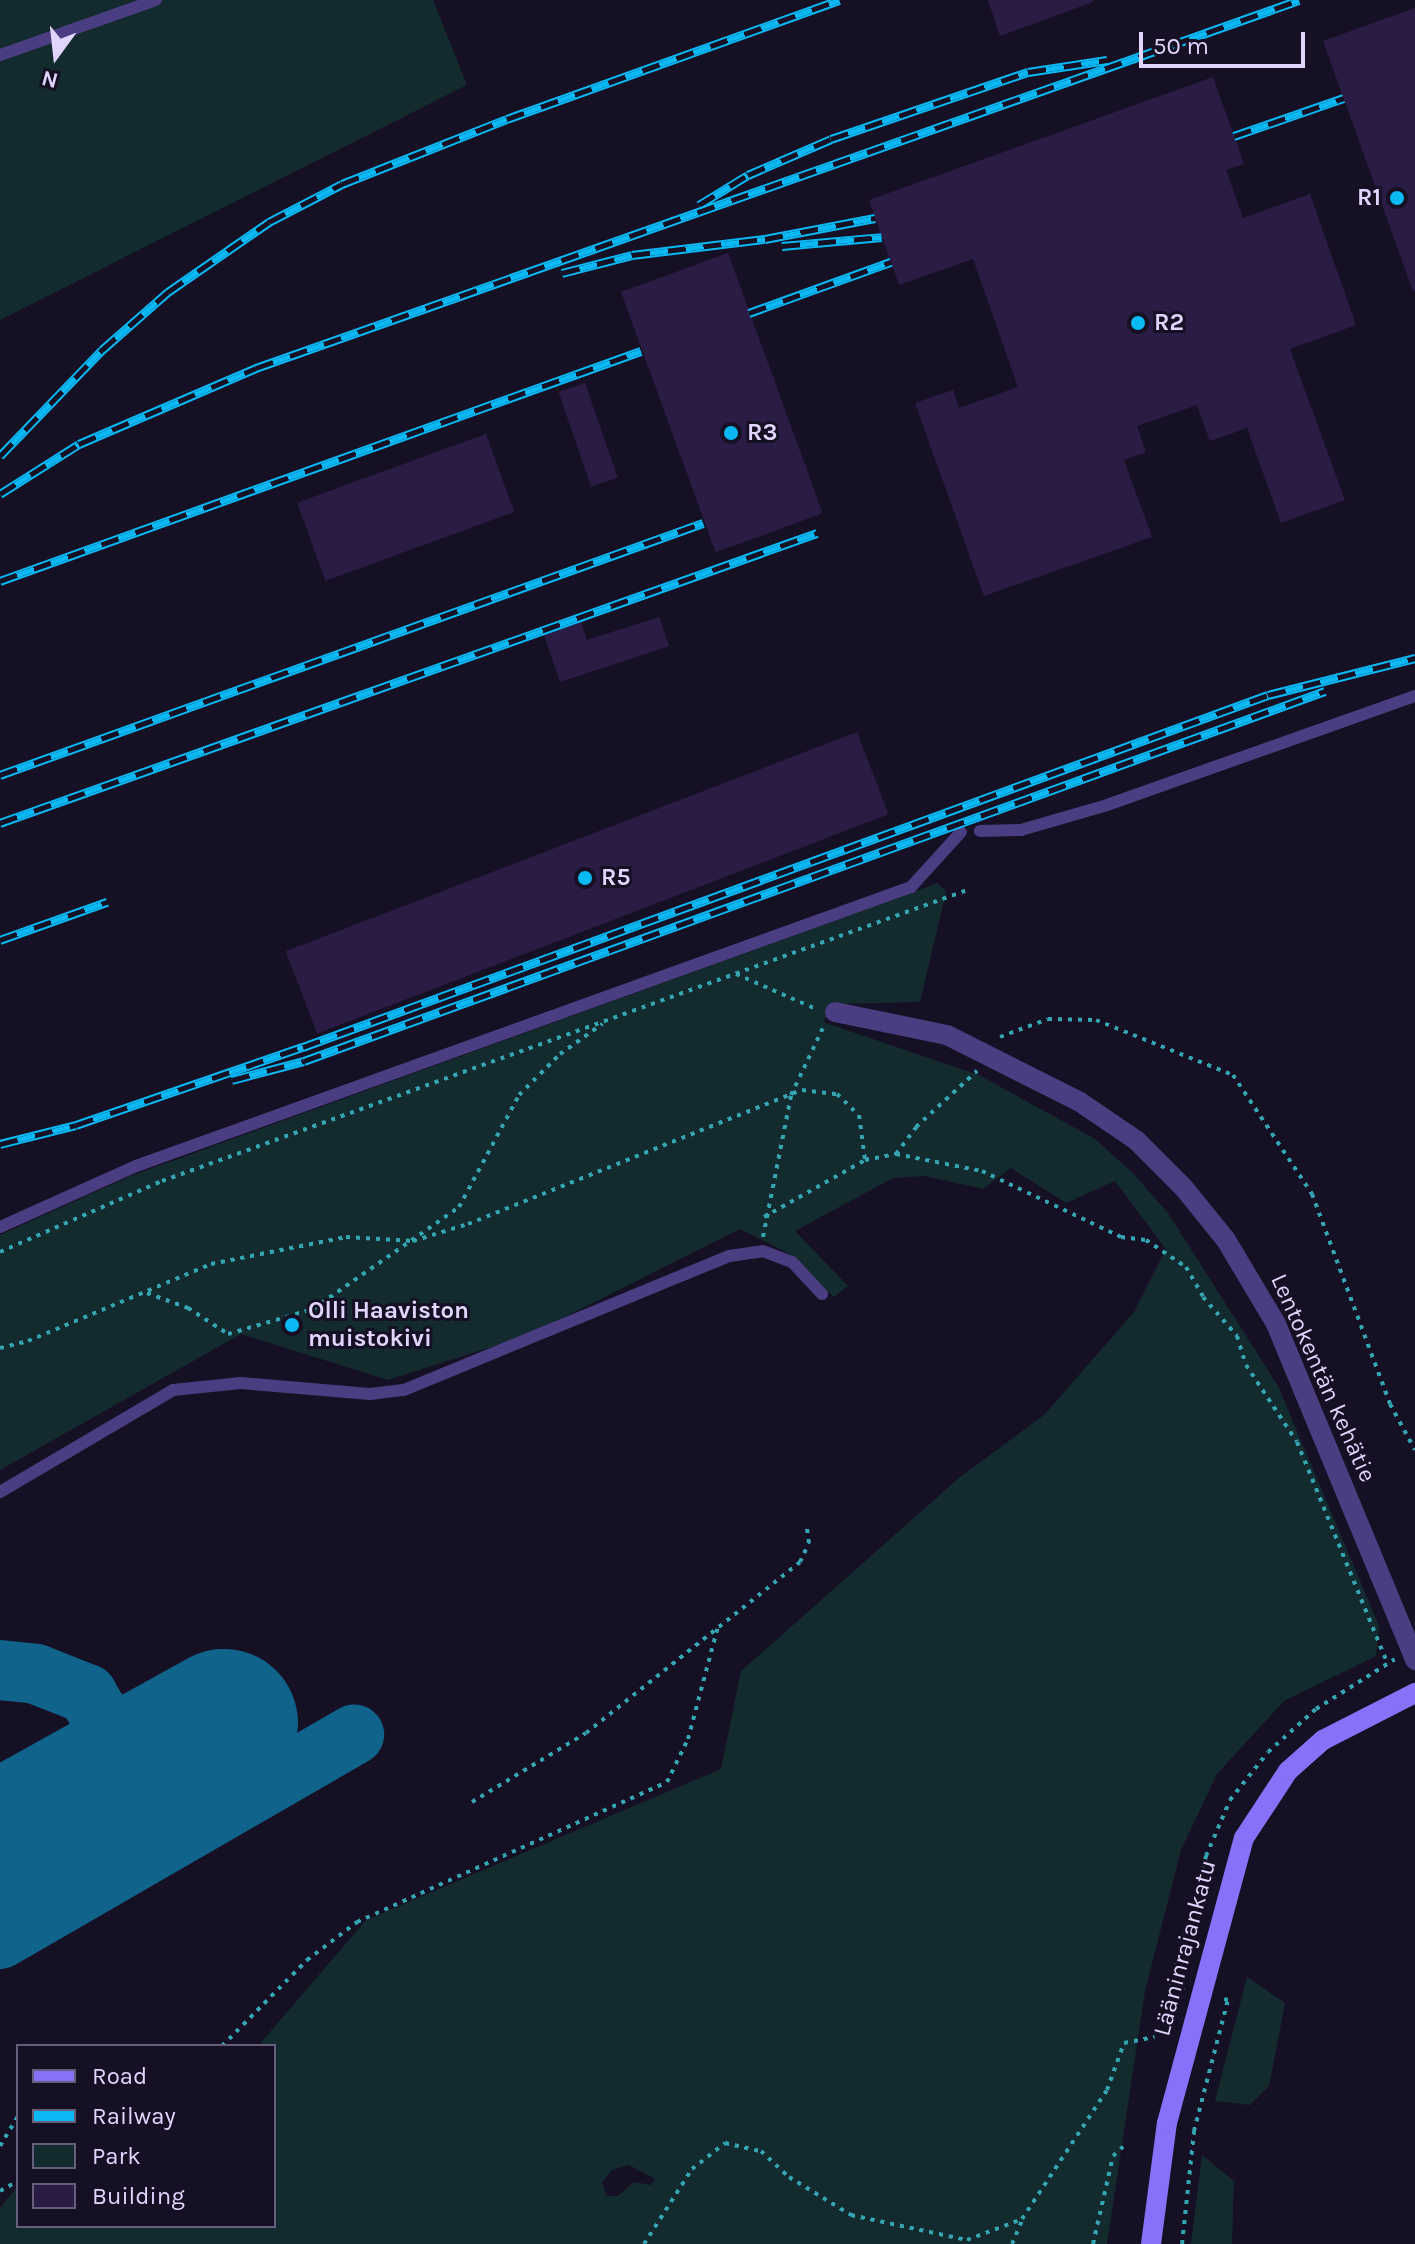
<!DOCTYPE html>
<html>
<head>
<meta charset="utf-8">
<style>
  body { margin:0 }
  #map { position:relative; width:1415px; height:2244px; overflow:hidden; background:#161024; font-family:Karla,sans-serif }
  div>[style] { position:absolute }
  .green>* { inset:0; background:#132b2e }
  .taxiway>* { height:60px; margin:-30px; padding:0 30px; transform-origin:30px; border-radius:30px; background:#10648c }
  .runway>* { height:148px; margin:-74px; padding:0 74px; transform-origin:74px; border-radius:74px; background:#10648c }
  .building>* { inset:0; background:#2b1c45; transform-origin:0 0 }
  .path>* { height:4px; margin-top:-2px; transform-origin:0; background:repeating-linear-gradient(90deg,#34a6b2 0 4px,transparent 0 10px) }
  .lane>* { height:12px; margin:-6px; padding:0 6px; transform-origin:6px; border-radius:6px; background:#4a3d81 }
  .street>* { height:20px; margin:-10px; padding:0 10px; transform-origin:10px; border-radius:10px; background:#4a3d81 }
  .secondary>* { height:20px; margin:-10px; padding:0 10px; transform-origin:10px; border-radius:10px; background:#8870f9 }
  .rail>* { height:9px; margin-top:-4.5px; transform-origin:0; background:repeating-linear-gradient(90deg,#161024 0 18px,#0ab9f4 0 36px); box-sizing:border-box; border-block:2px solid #0ab9f4 }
  .dots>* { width:22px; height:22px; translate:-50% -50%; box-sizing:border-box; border:4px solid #161024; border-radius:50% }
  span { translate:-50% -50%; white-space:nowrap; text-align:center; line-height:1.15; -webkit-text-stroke:6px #161024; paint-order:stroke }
  .poi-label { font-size:24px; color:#dfd5fd; font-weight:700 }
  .right { translate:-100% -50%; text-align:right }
  .left { translate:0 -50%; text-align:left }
  .street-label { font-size:24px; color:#dfd5fd }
  .legend { position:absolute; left:16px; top:2044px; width:260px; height:184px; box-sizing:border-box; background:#161024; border:2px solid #665f7b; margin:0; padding:10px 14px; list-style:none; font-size:24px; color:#dfd5fd }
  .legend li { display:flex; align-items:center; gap:16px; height:40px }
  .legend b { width:40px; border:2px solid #665f7b }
  .north { position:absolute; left:16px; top:16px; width:80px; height:80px; -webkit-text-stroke:6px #161024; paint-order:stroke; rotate:195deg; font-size:22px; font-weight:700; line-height:32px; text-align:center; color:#dfd5fd }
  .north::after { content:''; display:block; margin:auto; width:28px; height:36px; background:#dfd5fd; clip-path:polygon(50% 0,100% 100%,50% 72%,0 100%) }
  .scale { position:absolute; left:1139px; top:32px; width:166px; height:36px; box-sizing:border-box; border:4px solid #dfd5fd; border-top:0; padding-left:10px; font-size:24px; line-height:28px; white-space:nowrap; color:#dfd5fd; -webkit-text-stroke:6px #161024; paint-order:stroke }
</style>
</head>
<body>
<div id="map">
  <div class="green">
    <div style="clip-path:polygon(0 0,433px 0,467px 85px,0 320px)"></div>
    <div style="clip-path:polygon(evenodd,938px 883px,946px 892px,920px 1002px,834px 1004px,823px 1022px,979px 1075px,1095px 1139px,1133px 1173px,1168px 1213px,1278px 1386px,1379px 1626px,1376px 1656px,1284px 1701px,1217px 1774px,1181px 1850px,1145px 1991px,1107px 2244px,0 2244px,0 2208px,18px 2186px,18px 2226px,274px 2226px,274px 2046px,258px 2046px,366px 1920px,721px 1769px,741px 1671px,959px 1478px,1044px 1415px,1134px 1312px,1166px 1249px,1115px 1181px,1066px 1203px,1011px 1168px,983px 1189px,925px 1176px,893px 1178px,795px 1231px,848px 1286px,834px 1297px,786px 1252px,740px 1229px,529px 1335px,388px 1380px,241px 1334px,0 1470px,0 1235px,128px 1177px,938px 883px,629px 2165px,655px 2179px,651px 2185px,634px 2182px,618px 2196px,607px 2196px,602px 2182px,612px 2170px,629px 2165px)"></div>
    <div style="clip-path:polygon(1247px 1977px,1285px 2003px,1269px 2086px,1250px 2105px,1215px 2101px)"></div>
    <div style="clip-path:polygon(1202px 2155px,1234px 2181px,1232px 2244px,1191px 2244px)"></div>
  </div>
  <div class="taxiway">
    <div style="left:0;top:1670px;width:36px;rotate:6deg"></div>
    <div style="left:36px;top:1674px;width:55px;rotate:21.4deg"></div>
    <div style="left:87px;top:1694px;width:91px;rotate:59.8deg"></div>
    <div style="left:0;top:1939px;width:409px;rotate:-30deg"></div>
  </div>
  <div class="runway">
    <div style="left:0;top:1847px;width:256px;rotate:-29deg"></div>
  </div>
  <div class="building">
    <div style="clip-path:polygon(988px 0,1093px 0,1093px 2px,1000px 36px)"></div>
    <div style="clip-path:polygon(1415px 8px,1415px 290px,1413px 291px,1323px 41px)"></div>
    <div style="clip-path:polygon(1213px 77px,1244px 164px,1226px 170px,1243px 218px,1310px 194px,1356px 325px,1290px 349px,1345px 500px,1281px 523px,1247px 428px,1210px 441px,1197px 405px,1137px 426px,1146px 452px,1124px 460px,1152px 537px,984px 596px,915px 403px,953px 390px,959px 408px,1018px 387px,973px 259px,899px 285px,869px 200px)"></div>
    <div style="left:728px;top:253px;width:277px;height:114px;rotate:70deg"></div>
    <div style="left:585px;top:383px;width:100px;height:28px;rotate:71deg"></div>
    <div style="left:486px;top:434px;width:83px;height:201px;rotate:70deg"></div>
    <div style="clip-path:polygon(659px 617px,669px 646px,560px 682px,544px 635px,581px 622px,587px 640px)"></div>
    <div style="left:857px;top:732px;width:88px;height:612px;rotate:69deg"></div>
  </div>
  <div class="path">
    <div style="left:736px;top:974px;width:85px;rotate:23.6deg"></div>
    <div style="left:1000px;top:1037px;width:51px;rotate:-20.6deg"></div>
    <div style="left:1048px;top:1019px;width:48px;rotate:1.2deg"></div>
    <div style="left:1096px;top:1020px;width:148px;rotate:21.9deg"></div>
    <div style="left:1233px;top:1075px;width:143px;rotate:56.4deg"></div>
    <div style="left:1312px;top:1194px;width:224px;rotate:69.6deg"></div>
    <div style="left:1390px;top:1404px;width:52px;rotate:61.5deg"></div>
    <div style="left:896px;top:1154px;width:34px;rotate:-53deg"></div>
    <div style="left:916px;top:1127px;width:83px;rotate:-42.6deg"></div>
    <div style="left:764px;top:1217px;width:116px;rotate:-29.4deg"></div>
    <div style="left:763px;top:1237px;width:145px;rotate:-78.8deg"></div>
    <div style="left:791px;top:1095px;width:74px;rotate:-64.5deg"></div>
    <div style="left:0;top:1252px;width:177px;rotate:-23.7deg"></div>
    <div style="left:162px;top:1181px;width:859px;rotate:-19.87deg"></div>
    <div style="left:147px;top:1293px;width:44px;rotate:20.1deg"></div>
    <div style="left:188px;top:1308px;width:48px;rotate:33deg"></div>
    <div style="left:228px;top:1334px;width:89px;rotate:-16.4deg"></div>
    <div style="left:313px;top:1309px;width:178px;rotate:-34.9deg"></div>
    <div style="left:459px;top:1207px;width:127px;rotate:-61.8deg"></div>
    <div style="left:519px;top:1095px;width:58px;rotate:-45deg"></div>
    <div style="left:560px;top:1054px;width:52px;rotate:-35.5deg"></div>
    <div style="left:0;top:1348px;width:29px;rotate:-14deg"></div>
    <div style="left:28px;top:1341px;width:199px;rotate:-22.8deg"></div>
    <div style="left:211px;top:1264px;width:138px;rotate:-11.3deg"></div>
    <div style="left:346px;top:1237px;width:67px;rotate:3.4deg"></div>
    <div style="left:413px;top:1241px;width:58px;rotate:-17.2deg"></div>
    <div style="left:468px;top:1224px;width:360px;rotate:-21.9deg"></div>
    <div style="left:802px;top:1090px;width:35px;rotate:7deg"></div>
    <div style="left:837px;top:1094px;width:30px;rotate:44deg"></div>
    <div style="left:859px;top:1115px;width:45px;rotate:82.4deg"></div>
    <div style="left:865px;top:1160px;width:32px;rotate:-11deg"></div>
    <div style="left:896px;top:1154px;width:88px;rotate:11.2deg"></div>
    <div style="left:982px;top:1171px;width:154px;rotate:25.4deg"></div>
    <div style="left:1121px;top:1237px;width:25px;rotate:7deg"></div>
    <div style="left:1146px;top:1240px;width:48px;rotate:34deg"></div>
    <div style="left:1186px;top:1267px;width:34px;rotate:60deg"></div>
    <div style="left:1203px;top:1297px;width:52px;rotate:48.9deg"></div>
    <div style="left:1237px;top:1336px;width:30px;rotate:73deg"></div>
    <div style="left:1246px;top:1365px;width:92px;rotate:56.5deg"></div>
    <div style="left:1297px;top:1442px;width:238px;rotate:67.8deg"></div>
    <div style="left:472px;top:1802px;width:133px;rotate:-31.2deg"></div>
    <div style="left:586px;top:1733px;width:274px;rotate:-38.6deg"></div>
    <div style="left:800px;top:1562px;width:21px;rotate:-65deg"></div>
    <div style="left:809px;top:1543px;width:15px;rotate:-98deg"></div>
    <div style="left:1185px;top:1988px;width:14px;rotate:-168deg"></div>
    <div style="left:1171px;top:1985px;width:134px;rotate:-74.8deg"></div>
    <div style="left:1206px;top:1856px;width:61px;rotate:-66.8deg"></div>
    <div style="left:1230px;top:1800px;width:61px;rotate:-51.6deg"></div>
    <div style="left:1268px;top:1752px;width:64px;rotate:-41.9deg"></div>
    <div style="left:1316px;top:1709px;width:93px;rotate:-32.3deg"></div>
    <div style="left:222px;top:2046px;width:121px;rotate:-45.3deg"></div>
    <div style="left:307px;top:1960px;width:63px;rotate:-37.2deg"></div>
    <div style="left:357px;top:1922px;width:340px;rotate:-24.3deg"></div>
    <div style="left:667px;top:1782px;width:48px;rotate:-64deg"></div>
    <div style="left:688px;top:1739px;width:117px;rotate:-75.1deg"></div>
    <div style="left:0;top:2146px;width:35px;rotate:-59deg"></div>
    <div style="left:0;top:2191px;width:21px;rotate:-29deg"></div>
    <div style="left:644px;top:2244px;width:89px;rotate:-57.4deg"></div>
    <div style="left:692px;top:2169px;width:42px;rotate:-38.2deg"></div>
    <div style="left:725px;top:2143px;width:37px;rotate:13deg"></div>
    <div style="left:761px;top:2151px;width:38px;rotate:43deg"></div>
    <div style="left:789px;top:2177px;width:73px;rotate:31.5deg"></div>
    <div style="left:851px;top:2215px;width:119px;rotate:12.2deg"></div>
    <div style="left:967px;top:2240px;width:59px;rotate:-20.9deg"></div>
    <div style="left:1022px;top:2219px;width:154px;rotate:-56.6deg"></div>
    <div style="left:1107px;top:2090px;width:50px;rotate:-70.1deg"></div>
    <div style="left:1124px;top:2043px;width:31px;rotate:-11deg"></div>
    <div style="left:1012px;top:2244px;width:26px;rotate:-67deg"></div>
    <div style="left:1093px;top:2244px;width:90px;rotate:-77.2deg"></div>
    <div style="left:1113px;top:2156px;width:16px;rotate:-43deg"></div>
    <div style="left:1182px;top:2244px;width:114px;rotate:-83.9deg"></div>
    <div style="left:1194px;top:2131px;width:135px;rotate:-75.5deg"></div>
    <div style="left:1228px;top:2000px;width:8px;rotate:-166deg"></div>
  </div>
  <div class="lane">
    <div style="left:0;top:55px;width:165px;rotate:-19.4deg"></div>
    <div style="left:980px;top:831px;width:41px;rotate:-1.4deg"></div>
    <div style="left:1021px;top:830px;width:90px;rotate:-16.2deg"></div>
    <div style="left:1107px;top:805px;width:327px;rotate:-19.5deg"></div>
    <div style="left:0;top:1227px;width:149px;rotate:-24.2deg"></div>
    <div style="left:136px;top:1166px;width:824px;rotate:-19.8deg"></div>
    <div style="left:911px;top:887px;width:74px;rotate:-47.7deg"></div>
    <div style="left:0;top:1492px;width:201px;rotate:-30.5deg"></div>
    <div style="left:173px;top:1390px;width:68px;rotate:-5.9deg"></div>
    <div style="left:241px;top:1383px;width:129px;rotate:4.9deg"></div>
    <div style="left:370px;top:1394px;width:34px;rotate:-7deg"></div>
    <div style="left:404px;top:1390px;width:352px;rotate:-22.4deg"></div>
    <div style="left:729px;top:1256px;width:34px;rotate:-8deg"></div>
    <div style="left:763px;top:1251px;width:31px;rotate:21deg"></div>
    <div style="left:792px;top:1262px;width:44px;rotate:46.8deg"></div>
  </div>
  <div class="street">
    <div style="left:835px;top:1012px;width:114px;rotate:11.6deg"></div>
    <div style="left:947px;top:1035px;width:149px;rotate:26.7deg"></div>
    <div style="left:1080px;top:1102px;width:68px;rotate:34.2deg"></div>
    <div style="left:1136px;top:1140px;width:68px;rotate:45deg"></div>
    <div style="left:1184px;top:1188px;width:67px;rotate:51.1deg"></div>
    <div style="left:1226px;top:1240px;width:98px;rotate:59.2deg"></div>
    <div style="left:1276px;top:1324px;width:364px;rotate:67.5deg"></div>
  </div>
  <div class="secondary">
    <div style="left:1151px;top:2244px;width:122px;rotate:-82.5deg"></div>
    <div style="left:1167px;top:2123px;width:295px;rotate:-74.9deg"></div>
    <div style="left:1244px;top:1838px;width:80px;rotate:-56.7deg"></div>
    <div style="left:1288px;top:1771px;width:47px;rotate:-41.5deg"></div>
    <div style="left:1323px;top:1740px;width:103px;rotate:-27.1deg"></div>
  </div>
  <div class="rail">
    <div style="left:1234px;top:136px;width:116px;rotate:-19.1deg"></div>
    <div style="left:699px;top:205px;width:57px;rotate:-31.5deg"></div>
    <div style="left:748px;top:175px;width:90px;rotate:-23.4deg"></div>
    <div style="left:831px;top:139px;width:208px;rotate:-18.8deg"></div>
    <div style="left:1028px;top:72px;width:80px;rotate:-8.6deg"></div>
    <div style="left:782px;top:246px;width:100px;rotate:-5.1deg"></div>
    <div style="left:562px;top:273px;width:72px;rotate:-14.4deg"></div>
    <div style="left:632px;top:255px;width:134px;rotate:-6.9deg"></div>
    <div style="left:765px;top:239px;width:112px;rotate:-10.8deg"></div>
    <div style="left:749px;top:313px;width:151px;rotate:-19.8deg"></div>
    <div style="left:0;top:456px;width:147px;rotate:-46.1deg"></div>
    <div style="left:102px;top:350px;width:88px;rotate:-41.3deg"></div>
    <div style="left:168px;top:292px;width:123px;rotate:-34.7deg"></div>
    <div style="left:269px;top:222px;width:82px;rotate:-27.5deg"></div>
    <div style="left:342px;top:184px;width:177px;rotate:-21.5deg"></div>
    <div style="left:507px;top:119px;width:353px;rotate:-19.7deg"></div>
    <div style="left:0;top:494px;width:93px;rotate:-32.3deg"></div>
    <div style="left:79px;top:444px;width:193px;rotate:-23.2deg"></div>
    <div style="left:256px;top:368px;width:1106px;rotate:-19.43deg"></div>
    <div style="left:0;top:581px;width:681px;rotate:-19.74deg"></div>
    <div style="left:0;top:775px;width:747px;rotate:-19.72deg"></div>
    <div style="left:0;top:823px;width:867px;rotate:-19.54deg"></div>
    <div style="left:0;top:940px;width:114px;rotate:-19.6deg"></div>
    <div style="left:232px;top:1080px;width:74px;rotate:-14.8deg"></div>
    <div style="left:304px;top:1061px;width:1086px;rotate:-19.92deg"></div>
    <div style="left:0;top:1144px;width:78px;rotate:-14deg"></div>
    <div style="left:76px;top:1125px;width:240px;rotate:-19deg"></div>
    <div style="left:303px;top:1047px;width:1027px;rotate:-20.04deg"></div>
    <div style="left:1268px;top:695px;width:152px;rotate:-14.1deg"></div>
  </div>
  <div class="dots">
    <div style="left:1397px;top:198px;background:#0ab9f4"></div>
    <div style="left:1138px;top:323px;background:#0ab9f4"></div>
    <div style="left:731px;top:433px;background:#0ab9f4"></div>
    <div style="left:585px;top:878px;background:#0ab9f4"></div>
    <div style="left:292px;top:1325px;background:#0ab9f4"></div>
  </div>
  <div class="poi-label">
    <span class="right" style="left:1381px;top:198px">R1</span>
    <span class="left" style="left:1154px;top:323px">R2</span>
    <span class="left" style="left:747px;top:433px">R3</span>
    <span class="left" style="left:601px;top:878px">R5</span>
    <span class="left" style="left:308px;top:1325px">Olli Haaviston<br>muistokivi</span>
  </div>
  <div class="street-label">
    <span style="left:1323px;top:1378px;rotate:66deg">Lentokentän kehätie</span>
    <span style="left:1185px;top:1948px;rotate:-75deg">Lääninrajankatu</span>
  </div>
  <ul class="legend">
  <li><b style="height:10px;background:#8870f9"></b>Road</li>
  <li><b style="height:10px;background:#0ab9f4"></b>Railway</li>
  <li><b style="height:22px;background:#132b2e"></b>Park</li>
  <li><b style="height:22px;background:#2b1c45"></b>Building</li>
  </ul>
  <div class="north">N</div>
  <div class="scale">50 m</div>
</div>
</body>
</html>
